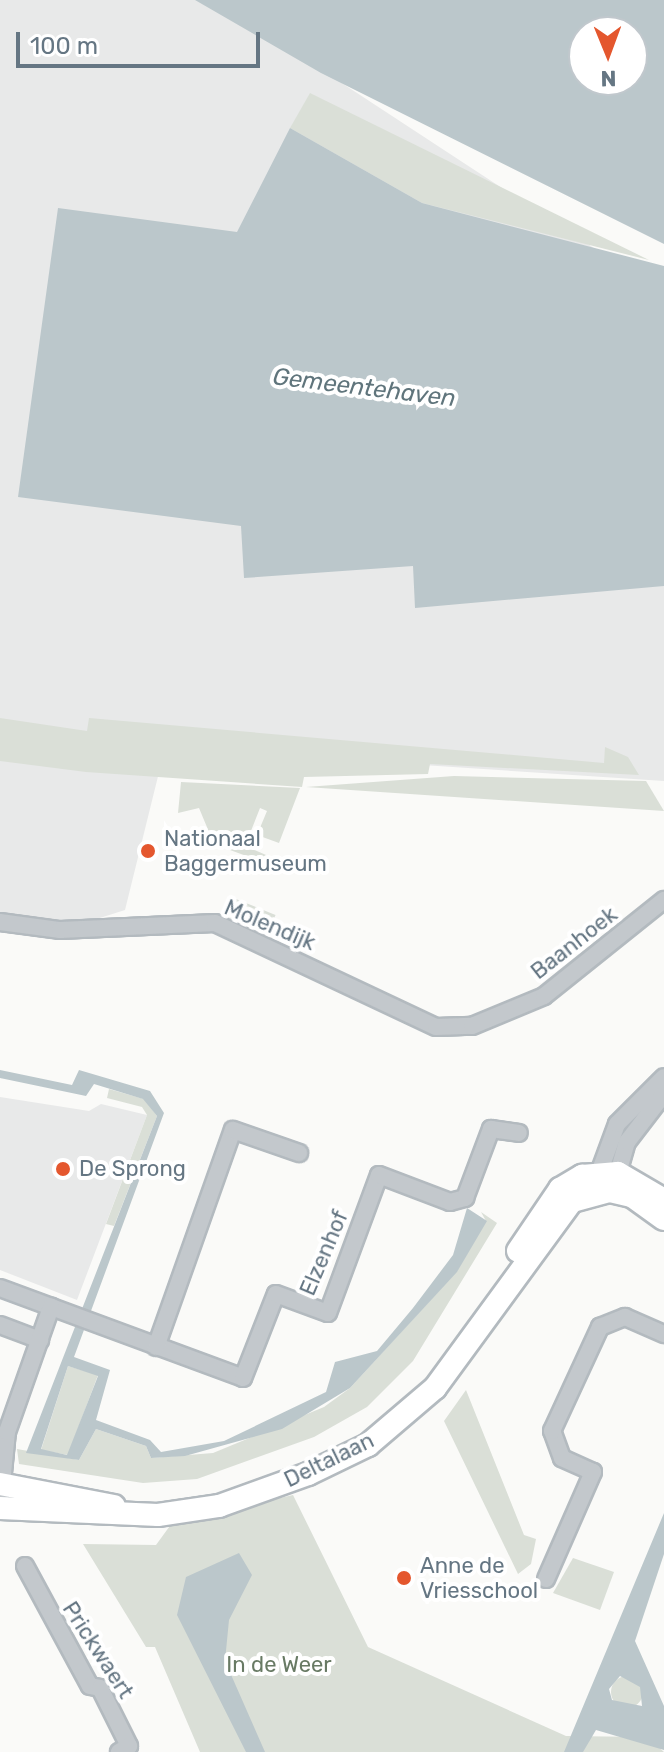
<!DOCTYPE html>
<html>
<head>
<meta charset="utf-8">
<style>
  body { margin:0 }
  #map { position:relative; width:664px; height:1752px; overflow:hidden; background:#fafaf8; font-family:Rubik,sans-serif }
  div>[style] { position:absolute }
  .built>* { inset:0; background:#e8e9e9 }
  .green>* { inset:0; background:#dadfd7; transform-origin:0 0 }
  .round { border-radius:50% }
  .water>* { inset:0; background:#bbc7cb }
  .roads { filter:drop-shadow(2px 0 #b3babf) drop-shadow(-2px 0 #b3babf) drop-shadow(0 2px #b3babf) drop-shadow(0 -2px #b3babf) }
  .street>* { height:16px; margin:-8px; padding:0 8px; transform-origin:8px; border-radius:8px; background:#c3c8cc }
  .secondary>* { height:22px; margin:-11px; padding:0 11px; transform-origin:11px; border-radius:11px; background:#fff }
  .dots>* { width:22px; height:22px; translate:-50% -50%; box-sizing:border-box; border:4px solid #fff; border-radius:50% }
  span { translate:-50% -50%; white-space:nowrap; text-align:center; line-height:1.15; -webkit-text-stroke:8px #fff; paint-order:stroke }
  .poi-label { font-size:22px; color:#657683 }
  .left { translate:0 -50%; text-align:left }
  .street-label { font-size:22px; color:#657683 }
  .park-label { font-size:22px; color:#687a64 }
  .water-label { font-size:24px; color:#60757c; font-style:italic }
  .north { position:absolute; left:568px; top:16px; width:80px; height:80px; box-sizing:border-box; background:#fff; border:2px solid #c1c8cd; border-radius:50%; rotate:179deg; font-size:22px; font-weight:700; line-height:32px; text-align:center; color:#657683 }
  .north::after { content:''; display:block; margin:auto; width:28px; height:36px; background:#e4572e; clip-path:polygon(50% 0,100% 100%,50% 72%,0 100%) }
  .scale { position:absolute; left:16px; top:32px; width:244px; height:36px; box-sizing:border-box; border:4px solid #657683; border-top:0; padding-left:10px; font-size:24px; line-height:28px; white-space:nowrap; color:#657683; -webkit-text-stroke:6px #fff; paint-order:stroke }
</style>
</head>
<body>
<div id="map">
  <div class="built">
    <div style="clip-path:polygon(0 0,215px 0,664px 294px,664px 781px,165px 748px,125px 910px,62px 930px,0 918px)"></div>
    <div style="clip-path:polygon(0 1097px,89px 1111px,101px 1104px,147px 1115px,77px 1300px,0 1270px)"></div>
  </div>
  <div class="green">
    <div style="clip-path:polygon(310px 93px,649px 260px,422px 203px,290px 128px)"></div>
    <div style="clip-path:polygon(0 718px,87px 731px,89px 718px,604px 763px,605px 747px,628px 757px,639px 775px,430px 764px,428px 774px,304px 777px,302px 787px,86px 772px,0 761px)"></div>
    <div style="clip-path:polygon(454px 776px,646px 781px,664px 811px,306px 787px)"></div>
    <div style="clip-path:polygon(181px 782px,300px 788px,279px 843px,257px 835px,267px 811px,260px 808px,245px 846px,273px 858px,271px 865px,230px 850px,234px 841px,214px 844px,199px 808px,178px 813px)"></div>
    <div style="left:231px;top:897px;width:48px;height:20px;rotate:22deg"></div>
    <div style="clip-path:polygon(109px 1089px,144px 1099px,157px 1116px,114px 1226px,106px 1224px,147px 1115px,142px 1107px,107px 1098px)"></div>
    <div style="clip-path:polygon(481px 1212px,497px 1223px,413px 1361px,367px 1407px,314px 1437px,197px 1479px,143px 1483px,19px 1464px,17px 1449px,79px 1460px,96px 1429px,146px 1446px,151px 1458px,213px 1453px,324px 1407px,350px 1388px,457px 1271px,486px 1221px)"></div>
    <div style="clip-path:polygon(68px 1366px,98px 1375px,68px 1455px,41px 1450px)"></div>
    <div style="clip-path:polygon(466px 1390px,524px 1535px,536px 1539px,531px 1564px,518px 1574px,444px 1421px)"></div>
    <div style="clip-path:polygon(293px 1495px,368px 1647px,566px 1736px,647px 1737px,664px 1752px,200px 1752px,155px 1647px,146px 1647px,83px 1544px,156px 1545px,172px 1523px)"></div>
    <div style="clip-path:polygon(573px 1558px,614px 1572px,600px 1610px,553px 1593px)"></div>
    <div class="round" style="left:611px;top:1676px;width:32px;height:32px"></div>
  </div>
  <div class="water">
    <div style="clip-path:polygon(evenodd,195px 0,664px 0,664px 244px,321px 73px,195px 0,584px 32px,632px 32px,632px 80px,584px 80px,584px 32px)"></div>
    <div style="clip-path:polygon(290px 128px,422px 203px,664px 266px,664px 586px,415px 608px,413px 566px,244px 578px,241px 526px,18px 497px,58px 208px,237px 232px)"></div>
    <div style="clip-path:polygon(evenodd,0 1070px,72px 1085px,79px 1070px,150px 1091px,164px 1113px,74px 1357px,110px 1370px,96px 1420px,150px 1440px,161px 1452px,224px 1441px,326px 1392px,335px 1362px,377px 1351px,413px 1308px,453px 1255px,467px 1208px,487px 1221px,457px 1272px,350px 1388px,282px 1429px,185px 1456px,151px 1458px,146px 1446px,96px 1429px,79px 1460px,26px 1453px,157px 1116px,143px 1099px,94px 1084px,86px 1096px,0 1078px,0 1070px,68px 1366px,98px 1376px,67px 1455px,41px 1449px,68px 1366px)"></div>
    <div style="clip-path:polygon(evenodd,664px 1513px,664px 1554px,635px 1641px,664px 1706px,664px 1750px,596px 1730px,583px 1752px,564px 1752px,664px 1513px,620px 1676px,640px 1687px,642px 1706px,612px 1700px,609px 1689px,620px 1676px)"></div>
    <div style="clip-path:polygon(239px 1553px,252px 1575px,229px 1620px,225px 1661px,265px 1752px,246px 1752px,177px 1615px,186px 1577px)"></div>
  </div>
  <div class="roads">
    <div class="street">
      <div style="left:0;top:922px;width:61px;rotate:7.6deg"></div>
      <div style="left:60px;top:930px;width:155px;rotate:-2.6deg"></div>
      <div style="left:215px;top:923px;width:244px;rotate:25.2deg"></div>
      <div style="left:436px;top:1027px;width:36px;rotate:-2deg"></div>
      <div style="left:472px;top:1026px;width:78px;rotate:-22.6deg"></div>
      <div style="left:544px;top:996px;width:154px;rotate:-38.7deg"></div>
      <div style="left:599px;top:1173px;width:52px;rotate:-69.8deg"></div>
      <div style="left:617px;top:1124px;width:66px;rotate:-45deg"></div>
      <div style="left:618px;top:1173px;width:32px;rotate:-74deg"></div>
      <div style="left:627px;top:1142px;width:61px;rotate:-52.4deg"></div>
      <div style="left:0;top:1288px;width:259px;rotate:20.3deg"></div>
      <div style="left:243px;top:1378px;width:90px;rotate:-68.6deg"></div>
      <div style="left:276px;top:1294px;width:55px;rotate:20.1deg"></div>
      <div style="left:328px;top:1313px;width:147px;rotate:-69.7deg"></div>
      <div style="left:379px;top:1175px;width:76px;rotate:20.8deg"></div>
      <div style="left:450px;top:1202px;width:16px;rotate:-15deg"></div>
      <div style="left:465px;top:1198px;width:74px;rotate:-69.4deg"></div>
      <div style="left:491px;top:1129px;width:28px;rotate:8deg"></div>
      <div style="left:0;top:1325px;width:43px;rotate:20.6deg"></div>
      <div style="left:156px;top:1347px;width:230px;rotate:-70.5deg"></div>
      <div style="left:233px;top:1130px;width:70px;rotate:19.2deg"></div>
      <div style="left:1px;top:1494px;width:62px;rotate:-84.5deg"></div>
      <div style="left:7px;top:1432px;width:133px;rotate:-70.6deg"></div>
      <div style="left:25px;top:1566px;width:136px;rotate:61.6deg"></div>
      <div style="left:90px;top:1686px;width:10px;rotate:11deg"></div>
      <div style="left:100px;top:1688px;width:65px;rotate:63.4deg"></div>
      <div style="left:129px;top:1746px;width:12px;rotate:149deg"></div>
      <div style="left:546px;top:1579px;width:117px;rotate:-66.3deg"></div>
      <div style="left:593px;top:1472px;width:34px;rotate:-156deg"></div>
      <div style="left:562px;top:1458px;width:29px;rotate:-110deg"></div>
      <div style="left:552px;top:1431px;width:115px;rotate:-65.2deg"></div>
      <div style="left:600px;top:1327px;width:27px;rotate:-22deg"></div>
      <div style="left:625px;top:1317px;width:43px;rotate:23.6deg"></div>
    </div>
    <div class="secondary">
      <div style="left:518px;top:1251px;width:75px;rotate:-55.9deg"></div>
      <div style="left:560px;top:1189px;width:26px;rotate:-31deg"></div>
      <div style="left:582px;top:1176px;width:36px;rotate:-5deg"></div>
      <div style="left:618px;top:1173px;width:53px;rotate:30.4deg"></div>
      <div style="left:0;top:1484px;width:116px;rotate:10.9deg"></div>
      <div style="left:0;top:1508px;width:158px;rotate:2.5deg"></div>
      <div style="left:158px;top:1515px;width:62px;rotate:-8.4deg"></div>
      <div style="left:219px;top:1506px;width:95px;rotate:-19.8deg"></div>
      <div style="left:308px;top:1474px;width:67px;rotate:-25.8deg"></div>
      <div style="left:368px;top:1445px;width:88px;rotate:-40.4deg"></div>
      <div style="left:435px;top:1388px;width:232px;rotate:-53.8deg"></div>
      <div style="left:572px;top:1201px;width:39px;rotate:-15deg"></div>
      <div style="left:610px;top:1191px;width:23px;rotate:13deg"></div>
      <div style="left:632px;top:1196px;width:39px;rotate:36deg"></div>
    </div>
  </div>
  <div class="dots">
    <div style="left:148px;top:851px;background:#e4572e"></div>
    <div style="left:63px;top:1169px;background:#e4572e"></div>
    <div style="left:404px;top:1578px;background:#e4572e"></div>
  </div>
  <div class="poi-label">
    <span class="left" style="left:164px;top:851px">Nationaal<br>Baggermuseum</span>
    <span class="left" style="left:79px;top:1169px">De Sprong</span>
    <span class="left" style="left:420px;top:1578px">Anne de<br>Vriesschool</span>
  </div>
  <div class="street-label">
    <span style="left:270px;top:925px;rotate:23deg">Molendijk</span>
    <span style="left:574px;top:943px;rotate:-38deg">Baanhoek</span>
    <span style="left:324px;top:1253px;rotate:-67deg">Elzenhof</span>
    <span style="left:329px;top:1460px;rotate:-26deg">Deltalaan</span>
    <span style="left:98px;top:1650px;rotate:57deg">Prickwaert</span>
  </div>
  <div class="park-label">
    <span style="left:279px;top:1665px">In de Weer</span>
  </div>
  <div class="water-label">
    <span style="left:364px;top:388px;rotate:7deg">Gemeentehaven</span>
  </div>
  <div class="north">N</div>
  <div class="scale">100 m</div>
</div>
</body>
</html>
